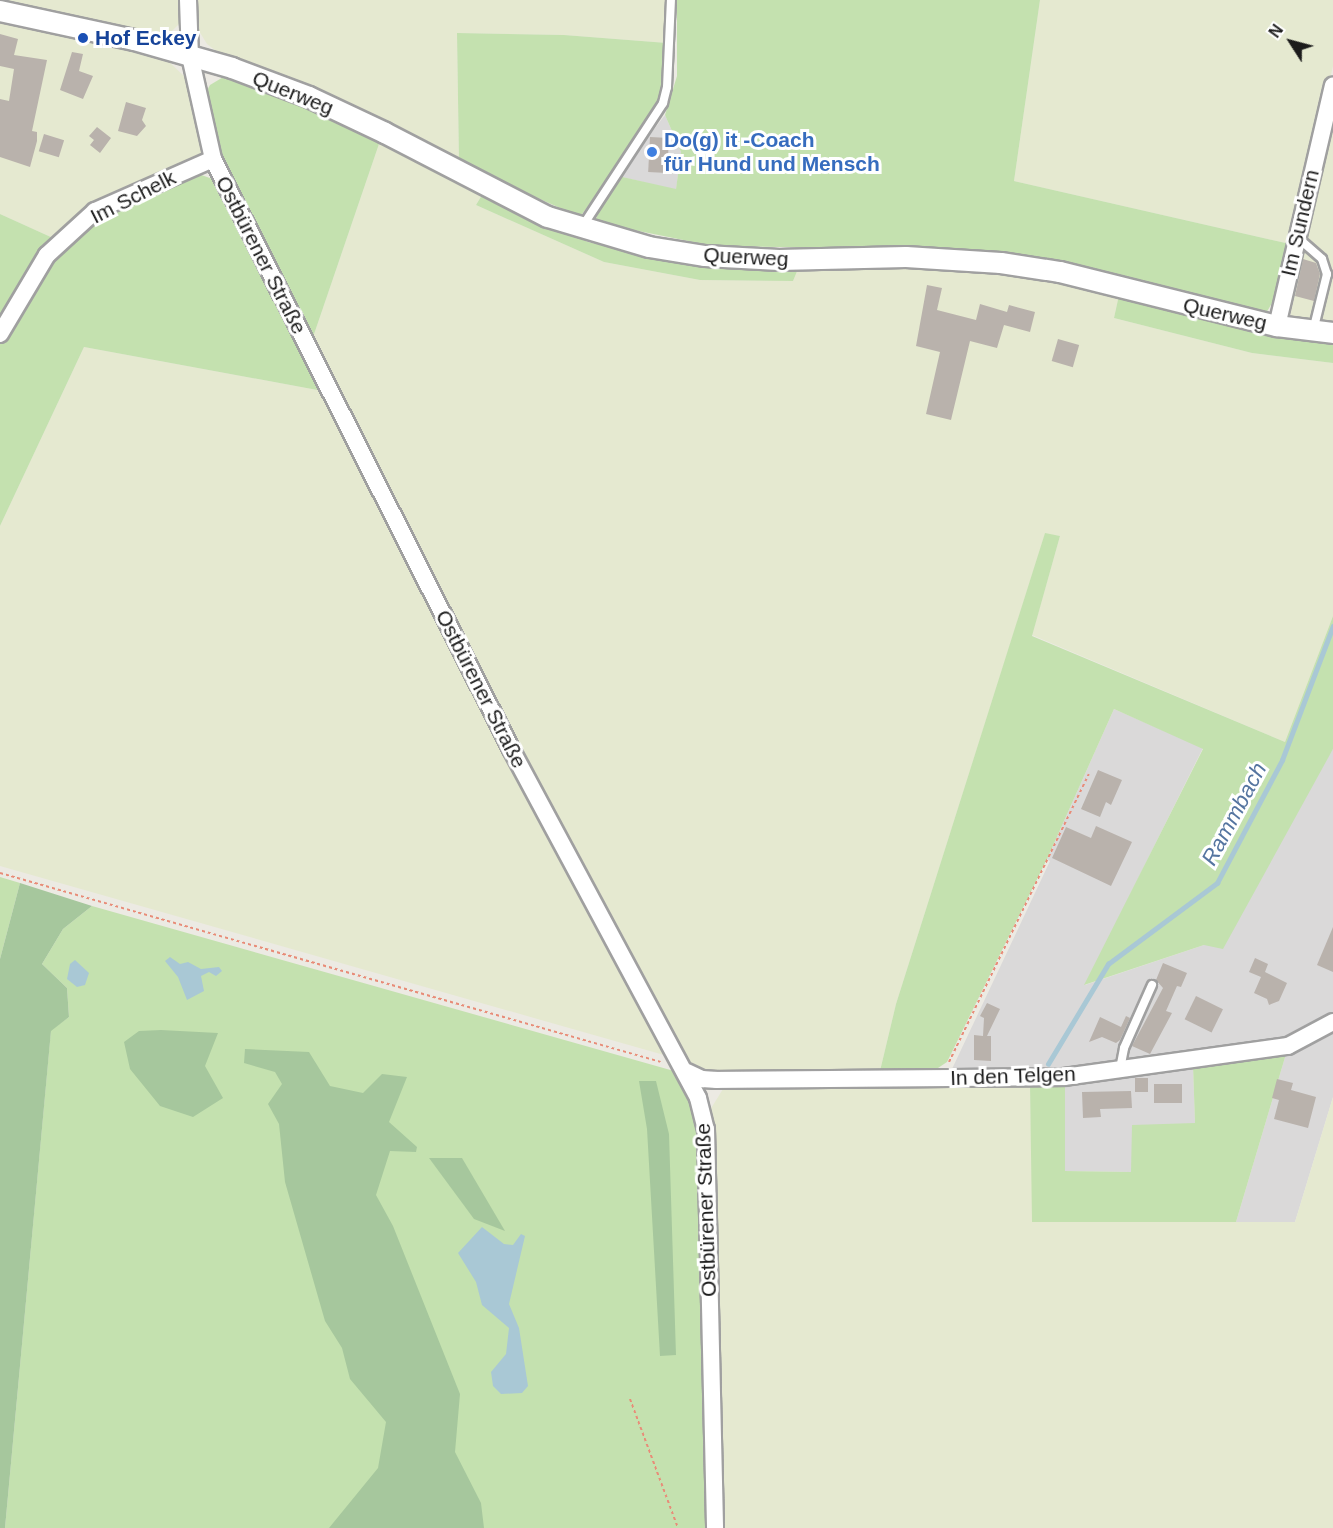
<!DOCTYPE html>
<html>
<head>
<meta charset="utf-8">
<style>
  body { margin:0 }
  #map { position:relative; width:1333px; height:1528px; overflow:hidden; background:#eceae3; font-family:Helvetica,sans-serif }
  div>[style] { position:absolute }
  .residential>* { inset:0; background:#dad9d9 }
  .farmland>* { inset:0; background:#e5e9d0 }
  .grass>* { inset:0; background:#c4e1af }
  .forest>* { inset:0; background:#a6c79d }
  .water>* { inset:0; background:#a9c8d5 }
  .stream>* { height:4.5px; margin:-2.25px; padding:0 2.25px; transform-origin:2.25px; border-radius:2.25px; background:#a9c8d5 }
  .building>* { inset:0; background:#b9b2ac; transform-origin:0 0 }
  .path>* { height:2px; margin-top:-1px; transform-origin:0; background:repeating-linear-gradient(90deg,#e88c78 0 3px,transparent 0 6px) }
  .roads { filter:drop-shadow(2px 0 #a0a0a0) drop-shadow(-2px 0 #a0a0a0) drop-shadow(0 2px #a0a0a0) drop-shadow(0 -2px #a0a0a0) }
  .service>* { height:8px; margin:-4px; padding:0 4px; transform-origin:4px; border-radius:4px; background:#fff }
  .minor>* { height:16px; margin:-8px; padding:0 8px; transform-origin:8px; border-radius:8px; background:#fff }
  .tertiary>* { height:20px; margin:-10px; padding:0 10px; transform-origin:10px; border-radius:10px; background:#fff }
  .dots>* { width:16px; height:16px; translate:-50% -50%; box-sizing:border-box; border:3px solid #fff; border-radius:50% }
  span { translate:-50% -50%; white-space:nowrap; text-align:center; line-height:1.15; -webkit-text-stroke:6px #fff; paint-order:stroke }
  .transit-label { font-size:21px; color:#164399; font-weight:700 }
  .left { translate:0 -50%; text-align:left }
  .street-label { font-size:21px; color:#1c1c1c }
  .shop-label { font-size:21px; color:#366cbe; font-weight:700 }
  .water-label { font-size:22px; color:#5575a0; font-style:italic }
  .north { position:absolute; left:1261px; top:12px; width:60px; height:60px; -webkit-text-stroke:4px #fff; paint-order:stroke; rotate:306deg; font-size:16px; font-weight:700; line-height:24px; text-align:center; color:#1c1c1c }
  .north::after { content:''; display:block; margin:auto; width:21px; height:27px; background:#1c1c1c; clip-path:polygon(50% 0,100% 100%,50% 72%,0 100%) }
</style>
</head>
<body>
<div id="map">
  <div class="residential">
    <div style="clip-path:polygon(665px 115px,681px 152px,676px 190px,618px 176px)"></div>
    <div style="clip-path:polygon(1114px 709px,1203px 748px,1085px 985px,1204px 945px,1333px 749px,1333px 1097px,1295px 1222px,1236px 1222px,1286px 1054px,1193px 1066px,1195px 1123px,1132px 1172px,1065px 1171px,1065px 1084px,1027px 1071px,952px 1069px,1050px 861px,1047px 859px)"></div>
  </div>
  <div class="farmland">
    <div style="clip-path:polygon(0 0,182px 0,182px 21px,163px 40px,0 4px)"></div>
    <div style="clip-path:polygon(196px 0,667px 0,667px 43px,564px 35px,457px 33px,459px 163px,224px 57px,207px 44px,196px 26px)"></div>
    <div style="clip-path:polygon(1040px 0,1333px 0,1333px 66px,1290px 244px,1014px 181px)"></div>
    <div style="clip-path:polygon(0 20px,166px 59px,185px 77px,207px 156px,53px 238px,0 214px)"></div>
    <div style="clip-path:polygon(1333px 113px,1333px 322px,1290px 317px)"></div>
    <div style="clip-path:polygon(380px 141px,482px 195px,476px 205px,604px 262px,700px 280px,793px 281px,798px 269px,963px 267px,1060px 280px,1119px 295px,1114px 318px,1252px 353px,1333px 363px,1333px 616px,1285px 742px,1032px 635px,1060px 536px,1045px 534px,896px 1004px,880px 1071px,706px 1073px,690px 1066px,514px 749px,310px 346px)"></div>
    <div style="clip-path:polygon(84px 347px,328px 392px,671px 1057px,0 866px,0 526px)"></div>
    <div style="clip-path:polygon(751px 1084px,1030px 1085px,1033px 1222px,1295px 1222px,1333px 1097px,1333px 1528px,723px 1528px,720px 1520px,719px 1325px,710px 1110px,723px 1089px)"></div>
  </div>
  <div class="grass">
    <div style="clip-path:polygon(677px 0,1040px 0,1014px 181px,1290px 244px,1275px 298px,1265px 315px,917px 249px,713px 246px,594px 222px,618px 176px,676px 189px,681px 152px,665px 115px,677px 76px)"></div>
    <div style="clip-path:polygon(457px 33px,564px 35px,667px 43px,662px 97px,656px 111px,580px 217px,459px 163px)"></div>
    <div style="clip-path:polygon(225px 76px,306px 105px,380px 141px,310px 346px,227px 180px,203px 98px,210px 85px)"></div>
    <div style="clip-path:polygon(193px 172px,221px 182px,328px 392px,84px 347px,0 526px,0 341px,50px 257px,99px 214px)"></div>
    <div style="clip-path:polygon(482px 195px,588px 242px,667px 260px,798px 269px,793px 281px,700px 280px,604px 262px,476px 205px)"></div>
    <div style="clip-path:polygon(0 214px,53px 238px,0 326px)"></div>
    <div style="clip-path:polygon(1119px 295px,1333px 342px,1333px 363px,1252px 353px,1114px 318px)"></div>
    <div style="clip-path:polygon(1045px 533px,1060px 536px,1032px 636px,1285px 742px,1333px 616px,1333px 749px,1223px 949px,1204px 945px,1084px 985px,1203px 749px,1114px 709px,1047px 859px,947px 1062px,935px 1070px,880px 1071px,896px 1004px)"></div>
    <div style="clip-path:polygon(0 877px,20px 883px,0 959px)"></div>
    <div style="clip-path:polygon(92px 906px,681px 1073px,695px 1109px,709px 1322px,712px 1528px,5px 1528px,51px 1030px,69px 1017px,67px 988px,42px 964px,63px 929px)"></div>
    <div style="clip-path:polygon(1286px 1054px,1236px 1222px,1032px 1222px,1030px 1085px,1065px 1084px,1065px 1171px,1131px 1172px,1132px 1125px,1195px 1123px,1193px 1066px)"></div>
  </div>
  <div class="forest">
    <div style="clip-path:polygon(20px 883px,92px 906px,63px 929px,42px 964px,67px 988px,69px 1017px,51px 1031px,5px 1528px,0 1528px,0 959px)"></div>
    <div style="clip-path:polygon(161px 1030px,218px 1033px,205px 1066px,223px 1098px,193px 1117px,160px 1106px,130px 1069px,124px 1042px,139px 1031px)"></div>
    <div style="clip-path:polygon(245px 1049px,309px 1052px,330px 1086px,363px 1093px,382px 1074px,407px 1077px,389px 1122px,417px 1147px,416px 1152px,390px 1151px,376px 1195px,393px 1226px,460px 1394px,455px 1452px,481px 1503px,484px 1528px,329px 1528px,378px 1468px,386px 1422px,350px 1379px,342px 1348px,325px 1321px,285px 1182px,279px 1124px,268px 1104px,282px 1084px,275px 1072px,244px 1063px)"></div>
    <div style="clip-path:polygon(639px 1081px,656px 1081px,669px 1134px,676px 1355px,660px 1356px,647px 1129px)"></div>
    <div style="clip-path:polygon(429px 1158px,462px 1158px,505px 1231px,474px 1219px)"></div>
  </div>
  <div class="water">
    <div style="clip-path:polygon(170px 957px,180px 964px,188px 962px,201px 969px,219px 967px,222px 971px,216px 976px,209px 972px,201px 976px,204px 991px,187px 1000px,178px 977px,165px 961px)"></div>
    <div style="clip-path:polygon(75px 960px,89px 973px,85px 985px,77px 987px,67px 979px,70px 964px)"></div>
    <div style="clip-path:polygon(482px 1227px,504px 1244px,513px 1245px,521px 1234px,525px 1236px,509px 1304px,519px 1328px,528px 1386px,522px 1393px,501px 1394px,493px 1386px,491px 1372px,506px 1354px,509px 1328px,482px 1305px,476px 1282px,458px 1253px)"></div>
  </div>
  <div class="stream">
    <div style="left:1048px;top:1064px;width:117px;rotate:-59deg"></div>
    <div style="left:1108px;top:964px;width:136px;rotate:-36.6deg"></div>
    <div style="left:1217px;top:883px;width:139px;rotate:-62.1deg"></div>
    <div style="left:1282px;top:760px;width:143px;rotate:-69.2deg"></div>
  </div>
  <div class="building">
    <div style="clip-path:polygon(0 34px,18px 39px,14px 55px,47px 60px,32px 131px,37px 132px,37px 141px,30px 167px,0 157px,0 99px,9px 101px,14px 69px,0 66px)"></div>
    <div style="clip-path:polygon(72px 52px,83px 54px,79px 71px,93px 76px,83px 99px,60px 90px)"></div>
    <div style="clip-path:polygon(126px 102px,146px 108px,142px 120px,146px 126px,137px 136px,118px 131px)"></div>
    <div style="clip-path:polygon(97px 127px,111px 138px,100px 153px,90px 145px,94px 140px,89px 136px)"></div>
    <div style="left:44px;top:134px;width:21px;height:18px;rotate:17deg"></div>
    <div style="left:650px;top:137px;width:19px;height:35px;rotate:3deg"></div>
    <div style="clip-path:polygon(1303px 259px,1316px 263px,1320px 274px,1314px 301px,1295px 296px)"></div>
    <div style="clip-path:polygon(927px 285px,942px 288px,937px 310px,976px 320px,980px 304px,1007px 312px,1009px 305px,1035px 312px,1030px 332px,1004px 325px,997px 348px,970px 341px,951px 420px,926px 414px,940px 352px,916px 346px)"></div>
    <div style="left:1058px;top:339px;width:22px;height:23px;rotate:16deg"></div>
    <div style="clip-path:polygon(1098px 770px,1122px 780px,1111px 805px,1106px 802px,1100px 817px,1081px 809px)"></div>
    <div style="clip-path:polygon(1096px 826px,1132px 842px,1111px 886px,1052px 858px,1066px 827px,1091px 838px)"></div>
    <div style="clip-path:polygon(1333px 927px,1333px 972px,1317px 965px)"></div>
    <div style="clip-path:polygon(1255px 958px,1268px 964px,1265px 972px,1287px 983px,1279px 1001px,1269px 1005px,1267px 999px,1254px 993px,1261px 977px,1249px 972px)"></div>
    <div style="clip-path:polygon(1163px 963px,1187px 973px,1181px 987px,1177px 986px,1166px 1011px,1172px 1013px,1150px 1054px,1132px 1046px,1163px 988px,1156px 980px)"></div>
    <div style="left:1196px;top:996px;width:30px;height:26px;rotate:26deg"></div>
    <div style="clip-path:polygon(987px 1003px,1000px 1009px,987px 1036px,991px 1036px,991px 1061px,974px 1060px,974px 1035px,983px 1036px,984px 1018px,980px 1016px)"></div>
    <div style="clip-path:polygon(1126px 1016px,1130px 1018px,1120px 1040px,1116px 1043px,1102px 1037px,1089px 1042px,1100px 1017px,1121px 1027px)"></div>
    <div style="left:1148px;top:1078px;width:14px;height:13px;rotate:90deg"></div>
    <div style="clip-path:polygon(1277px 1079px,1293px 1083px,1291px 1090px,1316px 1097px,1308px 1128px,1274px 1119px,1279px 1100px,1272px 1098px)"></div>
    <div style="left:1154px;top:1084px;width:28px;height:19px"></div>
    <div style="clip-path:polygon(1131px 1091px,1132px 1108px,1100px 1109px,1101px 1117px,1083px 1118px,1082px 1092px)"></div>
  </div>
  <div class="path">
    <div style="left:0;top:873px;width:687px;rotate:15.96deg"></div>
    <div style="left:949px;top:1062px;width:320px;rotate:-64.1deg"></div>
    <div style="left:630px;top:1399px;width:138px;rotate:69.6deg"></div>
  </div>
  <div class="roads">
    <div class="service">
      <div style="left:582px;top:227px;width:148px;rotate:-56.8deg"></div>
      <div style="left:663px;top:103px;width:16px;rotate:-76deg"></div>
      <div style="left:667px;top:87px;width:87px;rotate:-87.4deg"></div>
      <div style="left:1297px;top:237px;width:33px;rotate:41deg"></div>
      <div style="left:1322px;top:259px;width:16px;rotate:72deg"></div>
      <div style="left:1327px;top:274px;width:59px;rotate:103.8deg"></div>
      <div style="left:1120px;top:1069px;width:21px;rotate:-79deg"></div>
      <div style="left:1124px;top:1048px;width:69px;rotate:-66deg"></div>
    </div>
    <div class="minor">
      <div style="left:188px;top:0;width:56px;rotate:88deg"></div>
      <div style="left:190px;top:56px;width:106px;rotate:77.4deg"></div>
      <div style="left:213px;top:159px;width:661px;rotate:63.2deg"></div>
      <div style="left:511px;top:749px;width:396px;rotate:61.8deg"></div>
      <div style="left:698px;top:1098px;width:32px;rotate:76deg"></div>
      <div style="left:706px;top:1129px;width:399px;rotate:88.7deg"></div>
      <div style="left:1277px;top:326px;width:247px;rotate:-76.9deg"></div>
      <div style="left:0;top:334px;width:92px;rotate:-59.3deg"></div>
      <div style="left:47px;top:255px;width:65px;rotate:-42.5deg"></div>
      <div style="left:95px;top:211px;width:129px;rotate:-23.8deg"></div>
      <div style="left:687px;top:1072px;width:17px;rotate:25deg"></div>
      <div style="left:702px;top:1079px;width:15px;rotate:4deg"></div>
      <div style="left:717px;top:1080px;width:347px;rotate:-0.5deg"></div>
      <div style="left:1064px;top:1077px;width:226px;rotate:-7.9deg"></div>
      <div style="left:1288px;top:1046px;width:51px;rotate:-28.1deg"></div>
    </div>
    <div class="tertiary">
      <div style="left:0;top:11px;width:137px;rotate:12.2deg"></div>
      <div style="left:134px;top:40px;width:102px;rotate:15.9deg"></div>
      <div style="left:232px;top:68px;width:82px;rotate:20.6deg"></div>
      <div style="left:309px;top:97px;width:84px;rotate:25.3deg"></div>
      <div style="left:385px;top:133px;width:183px;rotate:27.3deg"></div>
      <div style="left:548px;top:217px;width:105px;rotate:16.5deg"></div>
      <div style="left:649px;top:247px;width:57px;rotate:9.1deg"></div>
      <div style="left:705px;top:256px;width:74px;rotate:3.1deg"></div>
      <div style="left:779px;top:260px;width:127px;rotate:-1.4deg"></div>
      <div style="left:906px;top:257px;width:95px;rotate:3.6deg"></div>
      <div style="left:1001px;top:263px;width:60px;rotate:8.7deg"></div>
      <div style="left:1060px;top:272px;width:224px;rotate:14deg"></div>
      <div style="left:1277px;top:326px;width:56px;rotate:7.1deg"></div>
    </div>
  </div>
  <div class="dots">
    <div style="left:83px;top:38px;background:#1a4fb4"></div>
    <div style="left:652px;top:152px;background:#3f7fe0"></div>
  </div>
  <div class="transit-label">
    <span class="left" style="left:95px;top:38px">Hof Eckey</span>
  </div>
  <div class="street-label">
    <span style="left:293px;top:93px;rotate:22deg">Querweg</span>
    <span style="left:133px;top:197px;rotate:-27deg">Im Schelk</span>
    <span style="left:1300px;top:223px;rotate:-77deg">Im Sundern</span>
    <span style="left:261px;top:255px;rotate:63deg">Ostbürener Straße</span>
    <span style="left:746px;top:257px;rotate:3deg">Querweg</span>
    <span style="left:1225px;top:314px;rotate:13deg">Querweg</span>
    <span style="left:481px;top:689px;rotate:63deg">Ostbürener Straße</span>
    <span style="left:1013px;top:1076px;rotate:-2deg">In den Telgen</span>
    <span style="left:706px;top:1210px;rotate:-92deg">Ostbürener Straße</span>
  </div>
  <div class="shop-label">
    <span class="left" style="left:664px;top:152px">Do(g) it -Coach<br>für Hund und Mensch</span>
  </div>
  <div class="water-label">
    <span style="left:1234px;top:814px;rotate:-62deg">Rammbach</span>
  </div>
  <div class="north">N</div>
</div>
</body>
</html>
